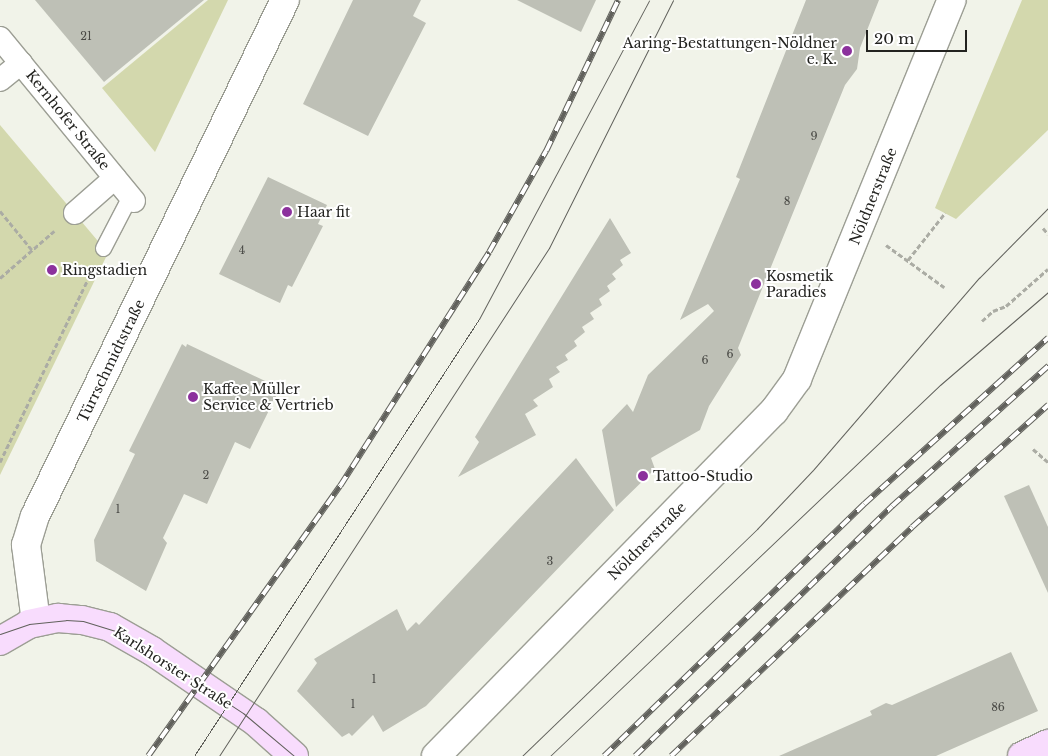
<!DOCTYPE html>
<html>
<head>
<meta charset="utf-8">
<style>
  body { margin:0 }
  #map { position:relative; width:1048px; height:756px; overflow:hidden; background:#f1f3e9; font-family:"Libre Baskerville",serif }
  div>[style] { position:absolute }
  .green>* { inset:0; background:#d3d8ad }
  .building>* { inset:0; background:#bec0b6 }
  .path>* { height:3px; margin-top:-1.5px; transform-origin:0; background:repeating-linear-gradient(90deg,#abaca4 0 5px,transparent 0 7.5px) }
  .roads { filter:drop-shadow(1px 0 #9c9e94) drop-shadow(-1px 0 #9c9e94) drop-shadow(0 1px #9c9e94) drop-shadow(0 -1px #9c9e94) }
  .service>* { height:15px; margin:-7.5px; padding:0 7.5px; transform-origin:7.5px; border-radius:7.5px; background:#fff }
  .pedestrian>* { height:22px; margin:-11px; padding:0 11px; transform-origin:11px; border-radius:11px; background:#fff }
  .minor>* { height:28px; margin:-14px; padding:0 14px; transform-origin:14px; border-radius:14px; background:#fff }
  .tertiary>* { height:28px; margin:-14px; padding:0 14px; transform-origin:14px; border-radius:14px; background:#fff }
  .secondary>* { height:28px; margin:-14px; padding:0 14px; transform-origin:14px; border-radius:14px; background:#f8dcfd }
  .tram>* { height:1px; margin:-0.5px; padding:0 0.5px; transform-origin:0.5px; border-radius:0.5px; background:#61615c }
  .rail>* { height:5.5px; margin-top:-2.75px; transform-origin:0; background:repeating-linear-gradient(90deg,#fff 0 11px,#61615c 0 22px); box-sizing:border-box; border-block:1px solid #61615c }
  .dots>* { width:14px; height:14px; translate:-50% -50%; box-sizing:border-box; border:2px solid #fff; border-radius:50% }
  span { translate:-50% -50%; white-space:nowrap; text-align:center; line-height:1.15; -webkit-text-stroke:4px #fff; paint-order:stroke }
  .number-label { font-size:11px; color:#4a4a46 }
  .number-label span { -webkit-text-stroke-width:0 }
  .poi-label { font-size:14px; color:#232320 }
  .right { translate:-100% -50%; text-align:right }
  .left { translate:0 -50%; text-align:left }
  .street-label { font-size:14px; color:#232320 }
  .scale { position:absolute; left:866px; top:30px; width:101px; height:22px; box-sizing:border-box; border:2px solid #232320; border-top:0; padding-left:6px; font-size:15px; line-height:18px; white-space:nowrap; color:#232320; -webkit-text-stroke:4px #fff; paint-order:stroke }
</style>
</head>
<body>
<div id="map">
  <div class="green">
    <div style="clip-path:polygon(208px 0,228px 0,155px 152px,102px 88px)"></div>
    <div style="clip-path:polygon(1022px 0,1048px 0,1048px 130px,956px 219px,935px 208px)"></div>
    <div style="clip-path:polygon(0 125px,108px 253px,0 475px)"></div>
  </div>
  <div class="building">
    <div style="clip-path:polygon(35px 0,204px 0,104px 82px)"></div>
    <div style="clip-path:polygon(353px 0,421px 0,413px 16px,426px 23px,368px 136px,303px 104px)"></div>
    <div style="clip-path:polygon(517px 0,596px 0,581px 32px)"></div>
    <div style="clip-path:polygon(806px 0,879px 0,860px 48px,857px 69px,845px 85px,738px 348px,741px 355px,709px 406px,700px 430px,651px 458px,655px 469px,616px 507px,602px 430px,627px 404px,633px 412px,648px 375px,714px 311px,708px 304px,680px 320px,740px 179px,736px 177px)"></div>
    <div style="clip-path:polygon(268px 177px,327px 205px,318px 224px,323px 226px,292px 287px,288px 285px,280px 303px,219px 274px)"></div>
    <div style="clip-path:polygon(610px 218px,631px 253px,620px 260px,623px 265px,612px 274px,616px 279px,607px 286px,610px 291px,599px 299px,602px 305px,590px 313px,594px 319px,582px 327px,585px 332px,574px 341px,577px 346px,565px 355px,568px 360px,556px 367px,560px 372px,549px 379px,553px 387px,533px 400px,538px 406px,525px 414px,536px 435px,458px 477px,479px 442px,475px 437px)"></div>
    <div style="clip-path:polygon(182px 344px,186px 347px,187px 344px,280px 388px,250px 449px,235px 442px,207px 504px,184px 494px,163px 538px,167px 543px,146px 591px,96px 561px,94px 540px,135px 454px,129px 451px)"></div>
    <div style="clip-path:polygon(576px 458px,614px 510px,426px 706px,383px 732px,373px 715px,352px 736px,349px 733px,342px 737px,297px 691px,317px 663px,314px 659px,397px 609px,407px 631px,416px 622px,419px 625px)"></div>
    <div style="clip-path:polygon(1029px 485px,1048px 527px,1048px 593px,1004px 496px)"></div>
    <div style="clip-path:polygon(1011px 652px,1038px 711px,936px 756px,779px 756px,872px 715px,870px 711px,886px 703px,892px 705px)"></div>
  </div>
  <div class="path">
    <div style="left:0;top:211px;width:50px;rotate:50.6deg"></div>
    <div style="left:1043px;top:228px;width:8px;rotate:50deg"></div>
    <div style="left:886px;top:245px;width:72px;rotate:35.9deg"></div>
    <div style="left:908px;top:260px;width:60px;rotate:-51.8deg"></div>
    <div style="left:0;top:278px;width:72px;rotate:-41deg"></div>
    <div style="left:982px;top:321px;width:15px;rotate:-42deg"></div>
    <div style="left:993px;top:311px;width:14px;rotate:-21deg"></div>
    <div style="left:1006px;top:306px;width:56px;rotate:-41.4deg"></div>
    <div style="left:1033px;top:449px;width:20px;rotate:41deg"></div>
    <div style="left:0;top:462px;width:214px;rotate:-64.3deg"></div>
  </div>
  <div class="roads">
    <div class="service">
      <div style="left:103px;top:248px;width:59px;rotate:-62.6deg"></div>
    </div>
    <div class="pedestrian">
      <div style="left:0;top:38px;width:211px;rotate:50.6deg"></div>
      <div style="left:0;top:80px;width:27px;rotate:-39deg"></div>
      <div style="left:75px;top:213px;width:53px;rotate:-41.2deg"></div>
    </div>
    <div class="minor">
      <div style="left:36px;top:622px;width:78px;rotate:-97.4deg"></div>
      <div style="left:26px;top:545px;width:30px;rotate:-73deg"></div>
      <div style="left:35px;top:516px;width:573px;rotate:-64.15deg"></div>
    </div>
    <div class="tertiary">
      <div style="left:436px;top:756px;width:483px;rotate:-45.6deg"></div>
      <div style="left:774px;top:411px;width:39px;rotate:-54deg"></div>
      <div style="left:797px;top:379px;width:409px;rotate:-67.8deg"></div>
    </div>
    <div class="secondary">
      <div style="left:0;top:641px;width:34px;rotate:-30deg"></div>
      <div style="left:29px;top:624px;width:30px;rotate:-12deg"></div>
      <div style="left:58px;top:618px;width:24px;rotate:5deg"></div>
      <div style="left:82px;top:620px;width:29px;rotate:14deg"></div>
      <div style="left:110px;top:627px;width:48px;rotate:29.7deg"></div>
      <div style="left:152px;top:651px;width:126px;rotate:34.3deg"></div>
      <div style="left:256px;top:722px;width:51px;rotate:41.8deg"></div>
      <div style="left:1022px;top:756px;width:29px;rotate:-25deg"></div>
    </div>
  </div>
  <div class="tram">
    <div style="left:0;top:634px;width:31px;rotate:-19deg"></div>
    <div style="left:29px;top:624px;width:37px;rotate:-6deg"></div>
    <div style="left:66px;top:620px;width:17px;rotate:3deg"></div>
    <div style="left:83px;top:621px;width:39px;rotate:17deg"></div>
    <div style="left:120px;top:632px;width:147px;rotate:33.4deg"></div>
    <div style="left:243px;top:713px;width:67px;rotate:40.1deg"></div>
    <div style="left:194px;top:756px;width:522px;rotate:-56.89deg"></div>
    <div style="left:479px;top:319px;width:361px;rotate:-61.9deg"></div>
    <div style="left:219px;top:756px;width:606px;rotate:-56.99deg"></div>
    <div style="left:549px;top:248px;width:277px;rotate:-63.4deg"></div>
    <div style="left:522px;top:756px;width:327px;rotate:-44deg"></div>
    <div style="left:757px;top:529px;width:81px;rotate:-46.5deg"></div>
    <div style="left:813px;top:470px;width:254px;rotate:-49.2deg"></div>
    <div style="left:979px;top:278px;width:98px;rotate:-45.4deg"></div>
    <div style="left:550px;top:756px;width:538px;rotate:-43.57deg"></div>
    <div style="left:940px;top:385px;width:143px;rotate:-40.7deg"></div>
  </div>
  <div class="rail">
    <div style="left:148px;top:756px;width:331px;rotate:-54.6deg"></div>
    <div style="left:340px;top:486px;width:277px;rotate:-57.5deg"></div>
    <div style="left:489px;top:252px;width:116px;rotate:-60.6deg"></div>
    <div style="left:546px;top:151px;width:167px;rotate:-64.5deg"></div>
    <div style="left:604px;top:756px;width:362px;rotate:-44.1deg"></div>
    <div style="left:864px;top:504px;width:248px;rotate:-42.1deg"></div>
    <div style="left:635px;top:756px;width:359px;rotate:-44.2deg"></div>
    <div style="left:892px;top:506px;width:210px;rotate:-41.9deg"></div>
    <div style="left:671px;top:756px;width:332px;rotate:-43.5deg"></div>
    <div style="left:912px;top:527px;width:183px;rotate:-41.9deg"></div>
  </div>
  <div class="dots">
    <div style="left:847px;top:51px;background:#8c319d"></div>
    <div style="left:287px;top:212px;background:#8c319d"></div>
    <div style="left:52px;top:270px;background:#8c319d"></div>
    <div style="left:756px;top:284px;background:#8c319d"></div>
    <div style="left:193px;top:397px;background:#8c319d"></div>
    <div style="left:643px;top:476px;background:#8c319d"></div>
  </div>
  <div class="number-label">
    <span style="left:86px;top:36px">21</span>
    <span style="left:814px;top:136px">9</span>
    <span style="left:787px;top:201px">8</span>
    <span style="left:242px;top:250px">4</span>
    <span style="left:730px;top:354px">6</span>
    <span style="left:705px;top:360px">6</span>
    <span style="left:206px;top:475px">2</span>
    <span style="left:118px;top:509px">1</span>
    <span style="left:550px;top:561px">3</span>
    <span style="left:374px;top:679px">1</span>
    <span style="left:353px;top:704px">1</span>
    <span style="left:998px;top:707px">86</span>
  </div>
  <div class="poi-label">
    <span class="right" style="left:837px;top:51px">Aaring-Bestattungen-Nöldner<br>e. K.</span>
    <span class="left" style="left:297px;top:212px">Haar fit</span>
    <span class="left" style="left:62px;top:270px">Ringstadien</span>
    <span class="left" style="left:766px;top:284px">Kosmetik<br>Paradies</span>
    <span class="left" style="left:203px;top:397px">Kaffee Müller<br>Service &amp; Vertrieb</span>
    <span class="left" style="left:653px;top:476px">Tattoo-Studio</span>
  </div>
  <div class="street-label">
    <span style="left:68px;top:120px;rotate:51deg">Kernhofer Straße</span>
    <span style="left:873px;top:196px;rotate:-68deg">Nöldnerstraße</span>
    <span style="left:111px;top:361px;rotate:-64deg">Türrschmidtstraße</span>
    <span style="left:647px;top:541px;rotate:-45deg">Nöldnerstraße</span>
    <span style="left:173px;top:668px;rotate:33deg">Karlshorster Straße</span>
  </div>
  <div class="scale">20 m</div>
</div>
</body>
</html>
